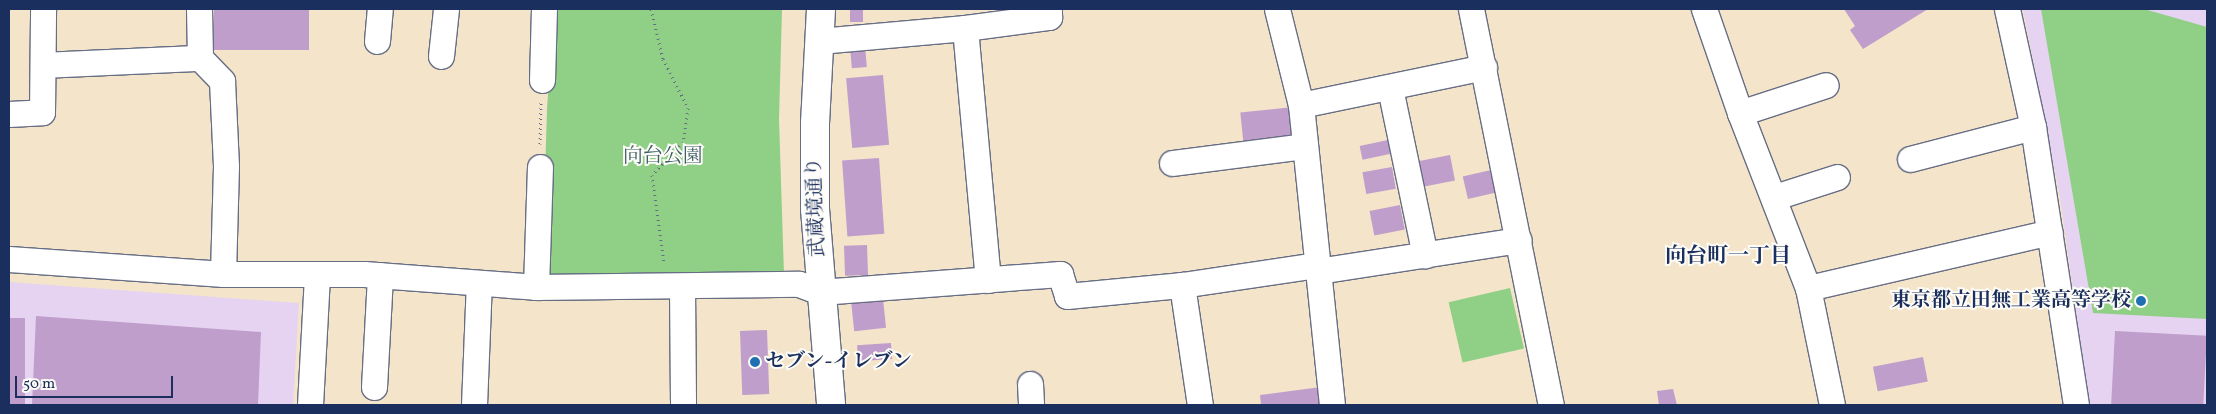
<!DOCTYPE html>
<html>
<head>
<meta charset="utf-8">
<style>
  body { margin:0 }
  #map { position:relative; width:2216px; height:414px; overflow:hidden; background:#f3e4ca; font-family:Vollkorn,"Noto Serif JP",serif }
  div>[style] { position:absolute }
  .built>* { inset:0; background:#e5d3f1 }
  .green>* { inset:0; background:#90cf86; transform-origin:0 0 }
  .building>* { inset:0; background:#bf9ecb; transform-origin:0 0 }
  .path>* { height:3px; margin-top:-1.5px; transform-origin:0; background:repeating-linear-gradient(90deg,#676e84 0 1px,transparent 0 5px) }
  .roads { filter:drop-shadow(1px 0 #676e84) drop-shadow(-1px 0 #676e84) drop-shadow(0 1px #676e84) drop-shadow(0 -1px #676e84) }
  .minor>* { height:25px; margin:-12.5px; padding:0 12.5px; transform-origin:12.5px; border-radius:12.5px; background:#fff }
  .major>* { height:28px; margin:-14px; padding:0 14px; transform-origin:14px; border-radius:14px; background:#fff }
  .dots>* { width:14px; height:14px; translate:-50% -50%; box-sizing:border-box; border:2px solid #fdfcf7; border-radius:50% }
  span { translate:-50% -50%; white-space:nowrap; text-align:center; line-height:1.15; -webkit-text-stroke:4px #fdfcf7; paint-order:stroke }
  .park-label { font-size:20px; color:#3e5f6a }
  .street-label { font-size:20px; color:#1b2f5e }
  .poi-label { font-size:20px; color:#1b2f5e; font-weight:700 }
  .right { translate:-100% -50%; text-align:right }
  .left { translate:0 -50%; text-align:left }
  .neighbourhood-label { font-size:21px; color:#1b2f5e; font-weight:700 }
  .frame { position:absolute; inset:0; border:10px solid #1b2f5e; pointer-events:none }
  .scale { position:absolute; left:15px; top:376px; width:158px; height:22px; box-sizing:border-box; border:2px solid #1b2f5e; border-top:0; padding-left:6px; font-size:15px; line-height:18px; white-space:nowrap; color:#1b2f5e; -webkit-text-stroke:4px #fdfcf7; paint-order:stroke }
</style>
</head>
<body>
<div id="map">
  <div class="built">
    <div style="clip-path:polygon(2023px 9px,2207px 9px,2207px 405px,2089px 405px,2060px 197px)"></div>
    <div style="clip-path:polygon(9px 282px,299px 303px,293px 405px,9px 405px)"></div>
  </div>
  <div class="green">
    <div style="clip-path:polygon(554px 9px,782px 9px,779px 119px,784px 275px,542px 274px,547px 109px)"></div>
    <div style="clip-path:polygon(2041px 9px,2144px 9px,2207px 27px,2207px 319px,2093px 313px)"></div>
    <div style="left:1510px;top:288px;width:62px;height:63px;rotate:77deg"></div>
  </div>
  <div class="building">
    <div style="left:214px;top:9px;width:95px;height:41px"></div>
    <div style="left:850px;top:9px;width:13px;height:13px"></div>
    <div style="clip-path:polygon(1844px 9px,1928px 9px,1863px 49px,1850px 30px,1855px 26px)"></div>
    <div style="left:865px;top:46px;width:21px;height:15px;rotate:85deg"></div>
    <div style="left:883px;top:75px;width:70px;height:37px;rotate:85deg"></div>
    <div style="left:1293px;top:107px;width:30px;height:53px;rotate:84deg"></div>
    <div style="left:1388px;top:140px;width:14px;height:29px;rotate:78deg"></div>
    <div style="left:1450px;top:155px;width:26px;height:31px;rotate:79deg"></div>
    <div style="left:879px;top:158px;width:76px;height:37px;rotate:86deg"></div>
    <div style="left:1392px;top:167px;width:22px;height:30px;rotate:80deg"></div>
    <div style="left:1491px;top:170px;width:23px;height:29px;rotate:77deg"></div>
    <div style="left:1400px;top:205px;width:25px;height:31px;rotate:79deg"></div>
    <div style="left:867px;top:245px;width:30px;height:23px;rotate:88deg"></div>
    <div style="left:883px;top:299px;width:29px;height:32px;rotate:84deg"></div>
    <div style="clip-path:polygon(36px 316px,261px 332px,258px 405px,32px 405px)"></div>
    <div style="left:9px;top:318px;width:16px;height:87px"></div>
    <div style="left:767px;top:330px;width:64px;height:27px;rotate:88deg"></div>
    <div style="left:2115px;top:331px;width:92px;height:74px;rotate:3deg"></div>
    <div style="left:891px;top:343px;width:16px;height:34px;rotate:86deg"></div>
    <div style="left:1923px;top:357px;width:25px;height:51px;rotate:79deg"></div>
    <div style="clip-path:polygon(1321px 387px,1323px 405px,1261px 405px,1260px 395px)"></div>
    <div style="clip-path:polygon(1673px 389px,1677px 405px,1659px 405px,1657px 391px)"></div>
  </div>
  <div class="path">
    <div style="left:651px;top:9px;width:51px;rotate:76.5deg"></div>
    <div style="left:663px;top:59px;width:55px;rotate:63deg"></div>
    <div style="left:688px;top:108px;width:34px;rotate:98deg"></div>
    <div style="left:683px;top:142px;width:45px;rotate:133.2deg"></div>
    <div style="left:652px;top:175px;width:89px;rotate:82.2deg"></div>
    <div style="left:540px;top:144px;width:43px;rotate:-88.7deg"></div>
  </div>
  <div class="roads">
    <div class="minor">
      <div style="left:199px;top:9px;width:49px;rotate:88.8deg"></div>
      <div style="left:200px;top:58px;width:32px;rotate:46deg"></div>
      <div style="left:222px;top:81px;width:85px;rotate:87.3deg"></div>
      <div style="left:226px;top:166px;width:108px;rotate:91.6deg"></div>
      <div style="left:1277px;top:9px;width:99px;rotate:76deg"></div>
      <div style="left:1301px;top:105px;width:302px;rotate:84.1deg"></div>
      <div style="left:1471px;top:9px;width:404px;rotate:78.6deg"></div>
      <div style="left:1704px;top:9px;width:110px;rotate:70.9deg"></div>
      <div style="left:1740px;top:113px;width:188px;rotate:68.8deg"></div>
      <div style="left:1808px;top:288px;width:119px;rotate:78.4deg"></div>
      <div style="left:2007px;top:9px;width:121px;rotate:77.6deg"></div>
      <div style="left:2033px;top:127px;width:281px;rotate:81.2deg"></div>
      <div style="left:965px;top:28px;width:253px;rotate:84.8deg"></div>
      <div style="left:377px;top:41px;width:32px;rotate:-85deg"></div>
      <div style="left:819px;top:41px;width:147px;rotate:-5.1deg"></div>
      <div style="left:965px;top:28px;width:85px;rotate:-7.5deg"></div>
      <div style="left:1049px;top:17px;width:8px;rotate:-90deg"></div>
      <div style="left:441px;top:56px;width:47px;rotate:-83.9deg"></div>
      <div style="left:43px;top:65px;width:157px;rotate:-2.6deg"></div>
      <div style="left:542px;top:80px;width:71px;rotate:-88.4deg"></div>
      <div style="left:1390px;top:88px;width:171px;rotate:78.2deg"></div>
      <div style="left:1301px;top:105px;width:187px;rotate:-11.7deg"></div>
      <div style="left:1740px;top:113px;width:90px;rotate:-18deg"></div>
      <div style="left:9px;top:114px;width:33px;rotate:-3deg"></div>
      <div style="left:42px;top:112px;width:103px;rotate:-89.4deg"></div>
      <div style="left:1910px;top:159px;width:127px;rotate:-14.6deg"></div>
      <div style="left:1172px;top:163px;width:134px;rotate:-7.3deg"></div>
      <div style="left:1775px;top:197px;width:65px;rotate:-17.9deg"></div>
      <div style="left:9px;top:259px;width:215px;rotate:4deg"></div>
      <div style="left:223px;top:274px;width:141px"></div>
      <div style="left:364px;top:274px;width:172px;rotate:4.3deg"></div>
      <div style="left:536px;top:287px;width:263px;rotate:-0.7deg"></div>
      <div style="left:799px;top:284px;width:22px;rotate:21deg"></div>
      <div style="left:820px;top:292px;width:241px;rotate:-4.3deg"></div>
      <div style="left:1060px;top:274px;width:23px;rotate:72deg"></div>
      <div style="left:1067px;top:296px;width:116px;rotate:-5.5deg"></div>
      <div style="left:1182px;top:285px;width:137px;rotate:-8.4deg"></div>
      <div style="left:1318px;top:271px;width:203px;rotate:-8.8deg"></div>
      <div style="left:1182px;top:285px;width:121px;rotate:81.5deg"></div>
      <div style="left:536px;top:287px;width:120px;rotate:-88.1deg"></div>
      <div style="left:682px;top:287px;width:118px;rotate:89.5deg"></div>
      <div style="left:1808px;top:288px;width:248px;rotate:-13deg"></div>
      <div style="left:1030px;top:384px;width:21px;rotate:87deg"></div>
      <div style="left:374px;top:387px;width:112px;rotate:-86.9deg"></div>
      <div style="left:310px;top:405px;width:129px;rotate:-86.9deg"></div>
      <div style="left:474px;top:405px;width:122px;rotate:-87.7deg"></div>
    </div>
    <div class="major">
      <div style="left:821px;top:9px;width:114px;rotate:93deg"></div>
      <div style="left:815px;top:123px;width:86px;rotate:90deg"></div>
      <div style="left:815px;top:209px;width:197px;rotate:85.3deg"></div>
    </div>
  </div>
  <div class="dots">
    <div style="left:2141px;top:301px;background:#1f6fb2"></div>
    <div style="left:755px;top:362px;background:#1f6fb2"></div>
  </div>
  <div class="park-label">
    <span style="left:663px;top:157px">向台公園</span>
  </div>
  <div class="street-label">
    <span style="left:817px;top:207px;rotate:-92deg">武蔵境通り</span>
  </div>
  <div class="poi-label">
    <span class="right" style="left:2131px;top:301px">東京都立田無工業高等学校</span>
    <span class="left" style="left:765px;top:362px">セブン-イレブン</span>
  </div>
  <div class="neighbourhood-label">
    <span style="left:1728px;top:257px">向台町一丁目</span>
  </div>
  <div class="frame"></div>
  <div class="scale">50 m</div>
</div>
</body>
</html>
